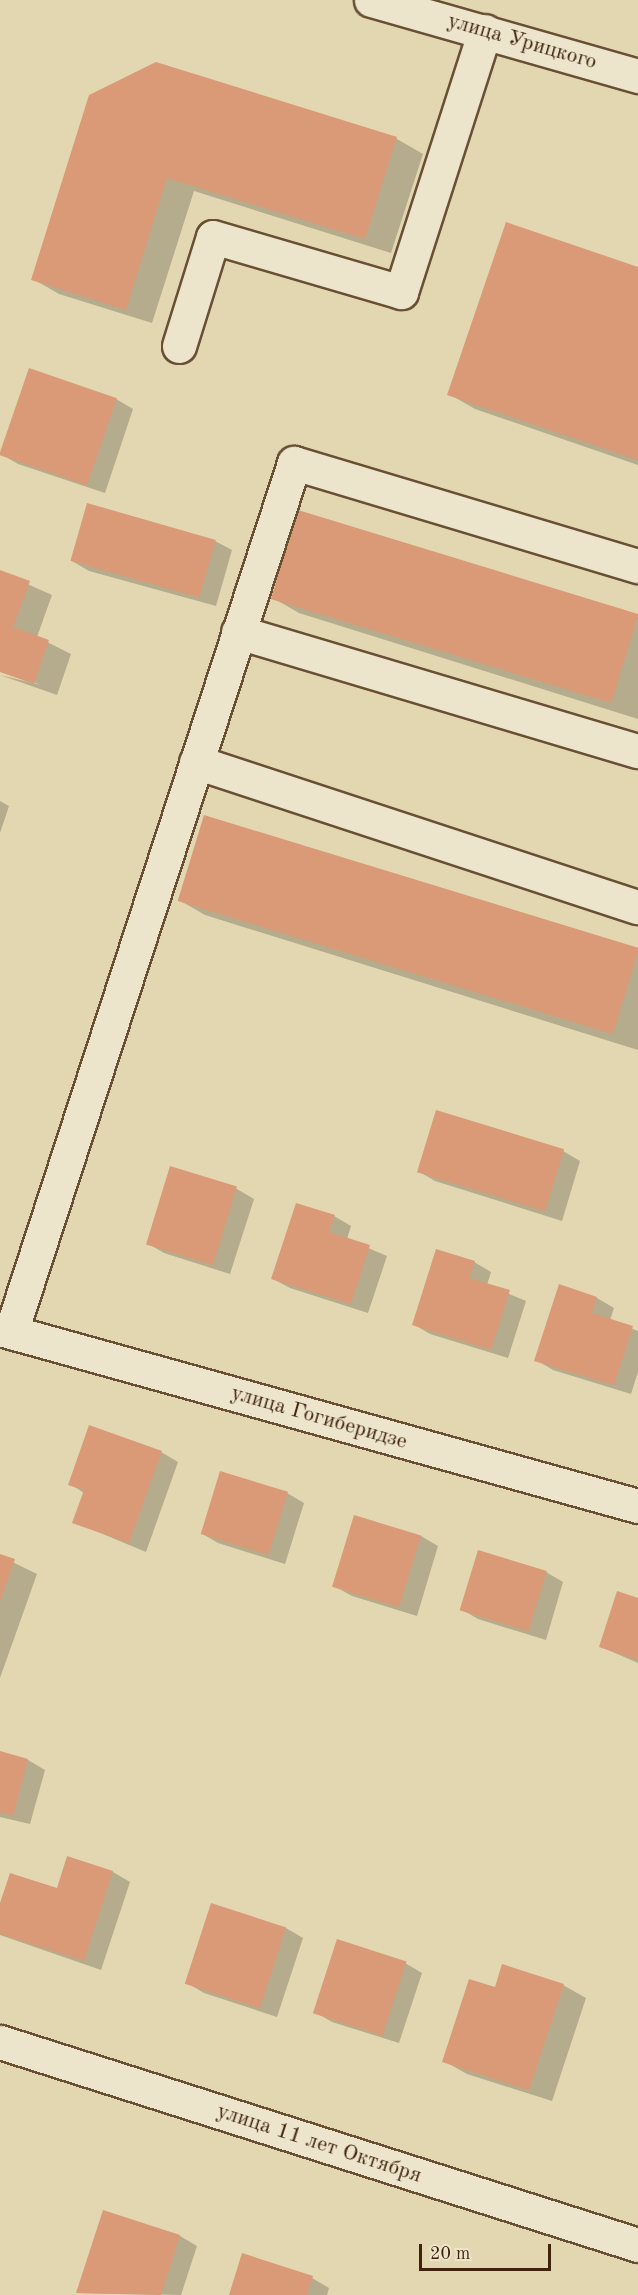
<!DOCTYPE html>
<html>
<head>
<meta charset="utf-8">
<style>
  body { margin:0 }
  #map { position:relative; width:638px; height:2295px; overflow:hidden; background:#e2d7b0; font-family:"Old Standard TT",serif }
  div>[style] { position:absolute }
  .shadow>* { inset:0; background:#0003 }
  .building>* { inset:0; background:#da9a77; transform-origin:0 0 }
  .roads { filter:drop-shadow(2px 0 #695035) drop-shadow(-2px 0 #695035) drop-shadow(0 2px #695035) drop-shadow(0 -2px #695035) }
  .minor>* { height:33px; margin:-16.5px; padding:0 16.5px; transform-origin:16.5px; border-radius:16.5px; background:#ece5cc }
  span { translate:-50% -50%; white-space:nowrap; text-align:center; line-height:1.15; -webkit-text-stroke:5px #ece5cc; paint-order:stroke }
  .street-label { font-size:22px; color:#41230c }
  .scale { position:absolute; left:419px; top:2244px; width:132px; height:27px; box-sizing:border-box; border:3px solid #41230c; border-top:0; padding-left:8px; font-size:18px; line-height:21px; white-space:nowrap; color:#41230c; -webkit-text-stroke:4px #ece5cc; paint-order:stroke }
</style>
</head>
<body>
<div id="map">
  <div class="shadow">
    <div style="clip-path:polygon(157px 64px,397px 139px,423px 154px,391px 253px,194px 191px,152px 323px,59px 294px,33px 279px)"></div>
    <div style="clip-path:polygon(638px 269px,638px 465px,475px 409px,449px 394px)"></div>
    <div style="clip-path:polygon(116px 399px,133px 409px,105px 493px,18px 464px,1px 454px)"></div>
    <div style="clip-path:polygon(215px 541px,232px 550px,216px 606px,89px 571px,72px 561px)"></div>
    <div style="clip-path:polygon(0 572px,52px 595px,37px 637px,71px 654px,57px 695px,0 675px,41px 685px,0 670px)"></div>
    <div style="clip-path:polygon(273px 598px,638px 617px,638px 719px,299px 613px)"></div>
    <div style="clip-path:polygon(0 801px,9px 806px,0 833px)"></div>
    <div style="clip-path:polygon(205px 817px,638px 952px,638px 1050px,205px 915px,179px 900px)"></div>
    <div style="clip-path:polygon(563px 1151px,580px 1161px,562px 1221px,435px 1181px,418px 1171px)"></div>
    <div style="clip-path:polygon(171px 1168px,237px 1189px,254px 1199px,230px 1274px,164px 1253px,147px 1243px)"></div>
    <div style="clip-path:polygon(334px 1216px,351px 1226px,347px 1239px,387px 1256px,368px 1313px,290px 1288px,273px 1279px)"></div>
    <div style="clip-path:polygon(474px 1262px,491px 1272px,487px 1285px,526px 1301px,508px 1358px,430px 1334px,413px 1324px)"></div>
    <div style="clip-path:polygon(560px 1286px,597px 1298px,614px 1308px,610px 1320px,638px 1331px,638px 1372px,631px 1394px,553px 1370px,536px 1360px)"></div>
    <div style="clip-path:polygon(161px 1452px,178px 1462px,146px 1552px,74px 1522px,84px 1493px,70px 1484px)"></div>
    <div style="clip-path:polygon(287px 1493px,304px 1503px,285px 1564px,218px 1543px,201px 1533px)"></div>
    <div style="clip-path:polygon(355px 1517px,421px 1536px,438px 1546px,417px 1616px,352px 1596px,334px 1586px)"></div>
    <div style="clip-path:polygon(0 1556px,37px 1574px,0 1678px)"></div>
    <div style="clip-path:polygon(546px 1572px,563px 1582px,546px 1640px,478px 1619px,461px 1609px)"></div>
    <div style="clip-path:polygon(638px 1600px,638px 1663px,601px 1647px)"></div>
    <div style="clip-path:polygon(0 1753px,28px 1760px,45px 1770px,30px 1824px,0 1817px)"></div>
    <div style="clip-path:polygon(113px 1872px,130px 1882px,101px 1970px,0 1935px,0 1908px)"></div>
    <div style="clip-path:polygon(286px 1928px,303px 1938px,277px 2017px,204px 1993px,187px 1983px)"></div>
    <div style="clip-path:polygon(405px 1963px,422px 1973px,399px 2043px,332px 2022px,315px 2012px)"></div>
    <div style="clip-path:polygon(563px 1985px,586px 1998px,552px 2101px,467px 2074px,444px 2061px,496px 1989px)"></div>
    <div style="clip-path:polygon(104px 2212px,180px 2236px,197px 2246px,181px 2295px,78px 2293px)"></div>
    <div style="clip-path:polygon(312px 2278px,329px 2288px,327px 2295px,230px 2295px)"></div>
  </div>
  <div class="building">
    <div style="clip-path:polygon(156px 62px,397px 137px,365px 239px,167px 178px,126px 310px,31px 280px,89px 95px)"></div>
    <div style="clip-path:polygon(506px 222px,638px 267px,638px 460px,447px 395px)"></div>
    <div style="left:29px;top:368px;width:93px;height:92px;rotate:19deg"></div>
    <div style="left:87px;top:503px;width:134px;height:60px;rotate:16deg"></div>
    <div style="left:298px;top:510px;width:356px;height:93px;rotate:17deg"></div>
    <div style="clip-path:polygon(0 570px,30px 581px,13px 627px,49px 640px,34px 684px,0 672px)"></div>
    <div style="left:204px;top:815px;width:455px;height:90px;rotate:17deg"></div>
    <div style="left:436px;top:1110px;width:134px;height:65px;rotate:17deg"></div>
    <div style="left:170px;top:1166px;width:70px;height:82px;rotate:17deg"></div>
    <div style="clip-path:polygon(296px 1203px,335px 1215px,329px 1232px,370px 1245px,351px 1304px,271px 1279px)"></div>
    <div style="clip-path:polygon(436px 1249px,475px 1261px,469px 1278px,510px 1290px,491px 1350px,412px 1325px)"></div>
    <div style="clip-path:polygon(559px 1284px,597px 1297px,592px 1313px,633px 1326px,614px 1385px,534px 1361px)"></div>
    <div style="clip-path:polygon(89px 1425px,162px 1451px,129px 1543px,72px 1523px,84px 1490px,68px 1485px)"></div>
    <div style="left:220px;top:1471px;width:71px;height:66px;rotate:17deg"></div>
    <div style="left:354px;top:1515px;width:70px;height:75px;rotate:17deg"></div>
    <div style="left:478px;top:1550px;width:72px;height:63px;rotate:17deg"></div>
    <div style="clip-path:polygon(0 1554px,15px 1559px,0 1601px)"></div>
    <div style="clip-path:polygon(617px 1591px,638px 1598px,638px 1660px,599px 1647px)"></div>
    <div style="clip-path:polygon(0 1751px,28px 1759px,13px 1816px,0 1812px)"></div>
    <div style="clip-path:polygon(67px 1856px,113px 1871px,84px 1961px,0 1934px,0 1903px,10px 1873px,57px 1888px)"></div>
    <div style="left:211px;top:1903px;width:79px;height:85px;rotate:18deg"></div>
    <div style="left:337px;top:1939px;width:73px;height:78px;rotate:18deg"></div>
    <div style="clip-path:polygon(502px 1964px,564px 1984px,529px 2090px,442px 2062px,469px 1979px,495px 1987px)"></div>
    <div style="clip-path:polygon(103px 2210px,180px 2235px,161px 2295px,76px 2293px)"></div>
    <div style="clip-path:polygon(242px 2253px,313px 2276px,307px 2295px,229px 2295px)"></div>
  </div>
  <div class="roads">
    <div class="minor">
      <div style="left:371px;top:0;width:278px;rotate:15.9deg"></div>
      <div style="left:179px;top:346px;width:114px;rotate:-72.7deg"></div>
      <div style="left:213px;top:237px;width:196px;rotate:16.3deg"></div>
      <div style="left:401px;top:292px;width:274px;rotate:-72.2deg"></div>
      <div style="left:238px;top:632px;width:417px;rotate:16.6deg"></div>
      <div style="left:196px;top:762px;width:465px;rotate:18.2deg"></div>
      <div style="left:0;top:1329px;width:662px;rotate:15.51deg"></div>
      <div style="left:11px;top:1332px;width:914px;rotate:-71.96deg"></div>
      <div style="left:294px;top:463px;width:359px;rotate:16.7deg"></div>
      <div style="left:0;top:2042px;width:670px;rotate:17.65deg"></div>
    </div>
  </div>
  <div class="street-label">
    <span style="left:522px;top:42px;rotate:16deg">улица Урицкого</span>
    <span style="left:319px;top:1418px;rotate:16deg">улица Гогиберидзе</span>
    <span style="left:319px;top:2144px;rotate:18deg">улица 11 лет Октября</span>
  </div>
  <div class="scale">20 m</div>
</div>
</body>
</html>
